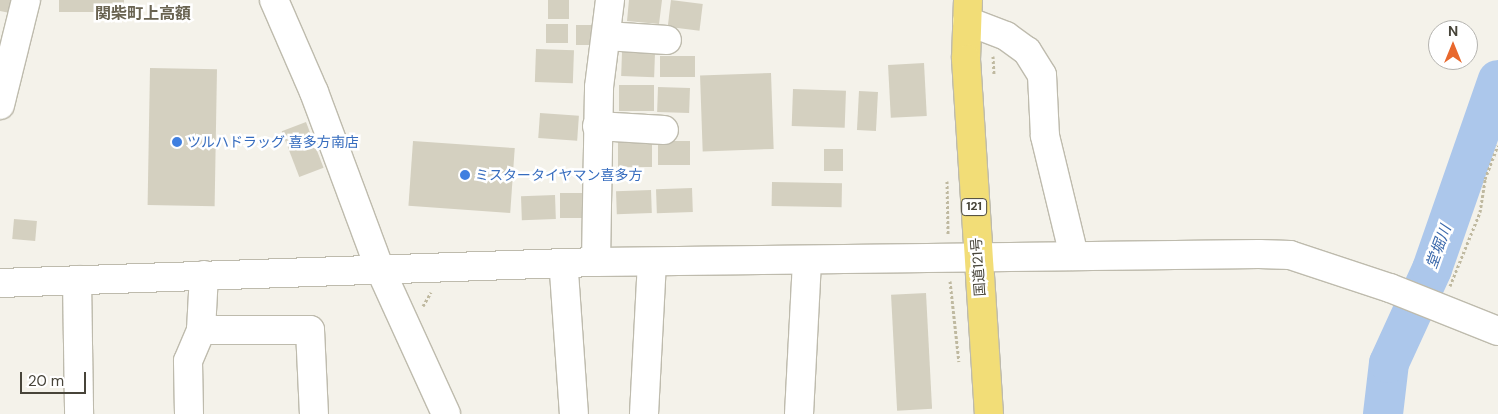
<!DOCTYPE html>
<html>
<head>
<meta charset="utf-8">
<style>
  body { margin:0 }
  #map { position:relative; width:1498px; height:414px; overflow:hidden; background:#f4f2ea; font-family:"DM Sans","Noto Sans JP",sans-serif }
  div>[style] { position:absolute }
  .river>* { height:40px; margin:-20px; padding:0 20px; transform-origin:20px; border-radius:20px; background:#acc7eb }
  .building>* { inset:0; background:#d4d0c0; transform-origin:0 0 }
  .path>* { height:3px; margin-top:-1.5px; transform-origin:0; background:repeating-linear-gradient(90deg,#bfb9a0 0 2.5px,transparent 0 5px) }
  .roads { filter:drop-shadow(1px 0 #bebbad) drop-shadow(-1px 0 #bebbad) drop-shadow(0 1px #bebbad) drop-shadow(0 -1px #bebbad) }
  .minor>* { height:28px; margin:-14px; padding:0 14px; transform-origin:14px; border-radius:14px; background:#fff }
  .highway>* { height:28px; margin:-14px; padding:0 14px; transform-origin:14px; border-radius:14px; background:#f2dd77 }
  .dots>* { width:14px; height:14px; translate:-50% -50%; box-sizing:border-box; border:2px solid #fff; border-radius:50% }
  span { translate:-50% -50%; white-space:nowrap; text-align:center; line-height:1.15; -webkit-text-stroke:5px #fff; paint-order:stroke }
  .shield-label span { padding:1px 4px; background:#fff; border:1px solid; border-radius:4px; -webkit-text-stroke-width:0 }
  .shield-label { font-size:12px; color:#474439; font-weight:700 }
  .shop-label { font-size:14px; color:#366cbe }
  .left { translate:0 -50%; text-align:left }
  .street-label { font-size:14px; color:#474439 }
  .water-label { font-size:15px; color:#3a68ab; font-style:italic }
  .quarter-label { font-size:16px; color:#696351; font-weight:700 }
  .north { position:absolute; left:1428px; top:20px; width:50px; height:50px; box-sizing:border-box; background:#fff; border:1px solid #b5b4b0; border-radius:50%; rotate:0deg; font-size:14px; font-weight:700; line-height:20px; text-align:center; color:#474439 }
  .north::after { content:''; display:block; margin:auto; width:18px; height:22px; background:#e8682d; clip-path:polygon(50% 0,100% 100%,50% 72%,0 100%) }
  .scale { position:absolute; left:20px; top:372px; width:66px; height:22px; box-sizing:border-box; border:2px solid #474439; border-top:0; padding-left:6px; font-size:15px; line-height:18px; white-space:nowrap; color:#474439; -webkit-text-stroke:4px #fff; paint-order:stroke }
</style>
</head>
<body>
<div id="map">
  <div class="river">
    <div style="left:1383px;top:414px;width:51px;rotate:-83.3deg"></div>
    <div style="left:1389px;top:363px;width:103px;rotate:-65.4deg"></div>
    <div style="left:1432px;top:269px;width:200px;rotate:-70.8deg"></div>
  </div>
  <div class="building">
    <div style="clip-path:polygon(0 0,18px 0,15px 14px,0 11px)"></div>
    <div style="left:59px;top:0;width:65px;height:12px"></div>
    <div style="left:548px;top:0;width:21px;height:19px"></div>
    <div style="clip-path:polygon(629px 0,662px 0,659px 24px,627px 21px)"></div>
    <div style="left:671px;top:0;width:32px;height:27px;rotate:7deg"></div>
    <div style="left:546px;top:24px;width:22px;height:19px"></div>
    <div style="left:576px;top:25px;width:23px;height:20px"></div>
    <div style="left:536px;top:49px;width:38px;height:33px;rotate:2deg"></div>
    <div style="left:622px;top:52px;width:33px;height:24px;rotate:2deg"></div>
    <div style="left:660px;top:56px;width:35px;height:21px"></div>
    <div style="left:924px;top:63px;width:53px;height:36px;rotate:87deg"></div>
    <div style="left:150px;top:68px;width:67px;height:137px;rotate:1deg"></div>
    <div style="left:771px;top:73px;width:76px;height:71px;rotate:88deg"></div>
    <div style="left:619px;top:85px;width:35px;height:26px"></div>
    <div style="left:658px;top:87px;width:32px;height:25px;rotate:2deg"></div>
    <div style="left:793px;top:89px;width:53px;height:37px;rotate:2deg"></div>
    <div style="left:859px;top:91px;width:19px;height:39px;rotate:3deg"></div>
    <div style="left:540px;top:113px;width:39px;height:25px;rotate:4deg"></div>
    <div style="left:306px;top:122px;width:49px;height:26px;rotate:69deg"></div>
    <div style="left:618px;top:139px;width:34px;height:28px"></div>
    <div style="left:413px;top:141px;width:102px;height:65px;rotate:4deg"></div>
    <div style="left:658px;top:141px;width:32px;height:24px"></div>
    <div style="left:824px;top:149px;width:19px;height:22px"></div>
    <div style="left:772px;top:182px;width:70px;height:24px;rotate:1deg"></div>
    <div style="left:692px;top:188px;width:24px;height:36px;rotate:88deg"></div>
    <div style="left:651px;top:190px;width:23px;height:35px;rotate:88deg"></div>
    <div style="left:590px;top:193px;width:25px;height:30px;rotate:90deg"></div>
    <div style="left:555px;top:195px;width:24px;height:34px;rotate:88deg"></div>
    <div style="left:14px;top:219px;width:23px;height:20px;rotate:5deg"></div>
    <div style="left:926px;top:293px;width:116px;height:35px;rotate:87deg"></div>
  </div>
  <div class="path">
    <div style="left:993px;top:56px;width:18px;rotate:87deg"></div>
    <div style="left:947px;top:181px;width:53px;rotate:88.9deg"></div>
    <div style="left:950px;top:281px;width:81px;rotate:83.7deg"></div>
    <div style="left:1450px;top:286px;width:80px;rotate:-67.9deg"></div>
    <div style="left:1480px;top:212px;width:33px;rotate:-81deg"></div>
    <div style="left:1485px;top:179px;width:36px;rotate:-69deg"></div>
    <div style="left:423px;top:306px;width:16px;rotate:-60deg"></div>
  </div>
  <div class="roads">
    <div class="minor">
      <div style="left:274px;top:0;width:100px;rotate:66.5deg"></div>
      <div style="left:314px;top:92px;width:189px;rotate:69.6deg"></div>
      <div style="left:380px;top:269px;width:159px;rotate:65.5deg"></div>
      <div style="left:967px;top:21px;width:42px;rotate:21deg"></div>
      <div style="left:1006px;top:36px;width:26px;rotate:36deg"></div>
      <div style="left:1027px;top:51px;width:28px;rotate:58deg"></div>
      <div style="left:1042px;top:75px;width:61px;rotate:87.2deg"></div>
      <div style="left:1045px;top:136px;width:123px;rotate:76.4deg"></div>
      <div style="left:606px;top:36px;width:61px;rotate:3.8deg"></div>
      <div style="left:0;top:105px;width:108px;rotate:-76.1deg"></div>
      <div style="left:597px;top:126px;width:67px;rotate:3.4deg"></div>
      <div style="left:596px;top:262px;width:175px;rotate:-89deg"></div>
      <div style="left:599px;top:87px;width:88px;rotate:-82.8deg"></div>
      <div style="left:564px;top:272px;width:142px;rotate:86deg"></div>
      <div style="left:77px;top:280px;width:134px;rotate:89.1deg"></div>
      <div style="left:0;top:283px;width:596px;rotate:-2.02deg"></div>
      <div style="left:596px;top:262px;width:663px;rotate:-0.69deg"></div>
      <div style="left:1259px;top:254px;width:31px;rotate:2deg"></div>
      <div style="left:1290px;top:255px;width:105px;rotate:18.3deg"></div>
      <div style="left:1390px;top:288px;width:116px;rotate:21.7deg"></div>
      <div style="left:201px;top:330px;width:109px"></div>
      <div style="left:310px;top:330px;width:84px;rotate:87.3deg"></div>
      <div style="left:189px;top:414px;width:53px;rotate:-91.1deg"></div>
      <div style="left:188px;top:361px;width:34px;rotate:-67deg"></div>
      <div style="left:201px;top:330px;width:55px;rotate:-86.9deg"></div>
      <div style="left:644px;top:414px;width:152px;rotate:-87deg"></div>
      <div style="left:799px;top:414px;width:153px;rotate:-87deg"></div>
    </div>
    <div class="highway">
      <div style="left:968px;top:0;width:59px;rotate:91.9deg"></div>
      <div style="left:966px;top:59px;width:356px;rotate:86.3deg"></div>
    </div>
  </div>
  <div class="dots">
    <div style="left:177px;top:142px;background:#3f7fe0"></div>
    <div style="left:465px;top:175px;background:#3f7fe0"></div>
  </div>
  <div class="shield-label">
    <span style="left:974px;top:207px">121</span>
  </div>
  <div class="shop-label">
    <span class="left" style="left:187px;top:142px">ツルハドラッグ 喜多方南店</span>
    <span class="left" style="left:475px;top:175px">ミスタータイヤマン喜多方</span>
  </div>
  <div class="street-label">
    <span style="left:978px;top:267px;rotate:-94deg">国道121号</span>
  </div>
  <div class="water-label">
    <span style="left:1439px;top:247px;rotate:-70deg">堂堀川</span>
  </div>
  <div class="quarter-label">
    <span style="left:143px;top:14px">関柴町上高額</span>
  </div>
  <div class="north">N</div>
  <div class="scale">20 m</div>
</div>
</body>
</html>
